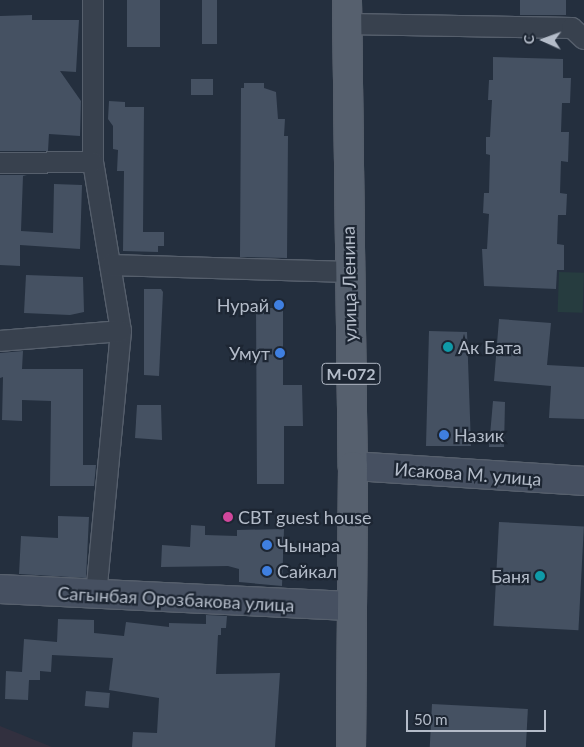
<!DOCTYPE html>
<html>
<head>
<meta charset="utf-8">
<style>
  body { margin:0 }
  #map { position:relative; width:584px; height:747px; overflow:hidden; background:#242f3e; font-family:Lato,sans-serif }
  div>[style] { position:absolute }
  .medical>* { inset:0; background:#32303f }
  .green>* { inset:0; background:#263c3f; transform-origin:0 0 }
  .building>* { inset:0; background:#455162; transform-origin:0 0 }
  .roads { filter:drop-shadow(1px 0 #565f6c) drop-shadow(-1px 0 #565f6c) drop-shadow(0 1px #565f6c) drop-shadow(0 -1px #565f6c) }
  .street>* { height:20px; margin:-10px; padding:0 10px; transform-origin:10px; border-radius:10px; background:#38414e }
  .secondary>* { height:28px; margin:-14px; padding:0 14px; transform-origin:14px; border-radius:14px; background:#465061 }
  .primary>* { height:28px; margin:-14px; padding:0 14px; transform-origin:14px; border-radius:14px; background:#56606e }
  .dots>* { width:14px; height:14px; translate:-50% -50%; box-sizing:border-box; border:2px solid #1d2633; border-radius:50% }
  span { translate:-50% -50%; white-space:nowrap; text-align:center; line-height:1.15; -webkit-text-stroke:4.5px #1d2633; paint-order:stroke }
  .shield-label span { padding:1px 4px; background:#1d2633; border:1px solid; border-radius:4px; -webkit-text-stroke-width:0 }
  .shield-label { font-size:16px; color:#b4bcc9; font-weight:700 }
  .street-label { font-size:18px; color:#b4bcc9 }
  .poi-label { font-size:18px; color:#b4bcc9 }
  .right { translate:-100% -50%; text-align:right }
  .left { translate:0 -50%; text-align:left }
  .north { position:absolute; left:519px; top:15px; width:50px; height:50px; -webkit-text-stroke:4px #1d2633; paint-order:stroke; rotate:272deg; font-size:14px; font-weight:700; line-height:20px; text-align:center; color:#b4bcc9 }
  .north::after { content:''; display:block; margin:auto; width:18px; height:22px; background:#b4bcc9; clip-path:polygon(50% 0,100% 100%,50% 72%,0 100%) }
  .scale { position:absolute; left:406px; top:710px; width:140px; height:22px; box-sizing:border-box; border:2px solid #b4bcc9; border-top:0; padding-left:6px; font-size:15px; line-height:18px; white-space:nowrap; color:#b4bcc9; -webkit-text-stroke:4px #1d2633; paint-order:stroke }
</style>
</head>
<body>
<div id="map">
  <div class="medical">
    <div style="clip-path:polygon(0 726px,52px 747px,0 747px)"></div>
  </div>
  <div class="green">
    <div style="left:559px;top:272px;width:25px;height:40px;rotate:2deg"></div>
  </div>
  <div class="building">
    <div style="left:127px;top:0;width:33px;height:47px"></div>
    <div style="left:202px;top:0;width:15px;height:44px"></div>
    <div style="left:520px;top:0;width:46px;height:15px"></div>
    <div style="clip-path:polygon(32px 15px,32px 20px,79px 20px,76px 72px,60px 71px,81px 101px,80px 136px,49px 134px,48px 151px,0 151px,0 16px)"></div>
    <div style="clip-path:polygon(493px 57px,563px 59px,563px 78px,571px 78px,570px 103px,562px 103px,561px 132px,569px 132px,568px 162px,561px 161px,560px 193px,567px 194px,566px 215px,558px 215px,557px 244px,564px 245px,564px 270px,557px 270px,556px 289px,484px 286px,482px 249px,487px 249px,489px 214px,483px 213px,484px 193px,489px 193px,490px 155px,486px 154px,486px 137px,490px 137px,492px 100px,488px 100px,489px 80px,493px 80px)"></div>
    <div style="left:191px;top:79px;width:22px;height:16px"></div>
    <div style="clip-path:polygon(244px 83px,264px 83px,264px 88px,276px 92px,278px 119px,285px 119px,284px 136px,288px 136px,287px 258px,240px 257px,241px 88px,244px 88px)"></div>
    <div style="clip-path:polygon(109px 101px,125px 102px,125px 107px,144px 107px,143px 232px,164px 232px,164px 246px,158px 246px,158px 252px,123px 251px,124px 171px,117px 171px,118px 150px,113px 149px,113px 126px,108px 119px)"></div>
    <div style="clip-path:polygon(0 175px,27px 175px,23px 176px,21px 231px,53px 233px,54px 184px,82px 185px,80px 249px,20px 245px,20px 266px,0 265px)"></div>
    <div style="clip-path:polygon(26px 275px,83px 277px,84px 312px,70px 315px,24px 313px)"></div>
    <div style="clip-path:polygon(144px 289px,161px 289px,163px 292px,159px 376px,144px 375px)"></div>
    <div style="clip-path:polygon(256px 308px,283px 308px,283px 385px,302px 385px,303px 426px,284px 426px,284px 484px,257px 484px)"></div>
    <div style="clip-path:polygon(499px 319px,551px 323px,547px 365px,584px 367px,584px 419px,549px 418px,551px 386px,494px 381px)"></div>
    <div style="clip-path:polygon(429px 331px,467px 332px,471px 446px,426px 446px)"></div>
    <div style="clip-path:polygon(23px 351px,22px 369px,83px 369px,83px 465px,96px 465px,94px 486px,50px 486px,51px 401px,22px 400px,22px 421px,2px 420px,3px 377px,0 378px,0 353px)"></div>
    <div style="clip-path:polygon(493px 401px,505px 402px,504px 447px,489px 447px)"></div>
    <div style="clip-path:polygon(137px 405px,161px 405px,162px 440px,135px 438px)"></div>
    <div style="clip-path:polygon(58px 516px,89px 517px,86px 578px,19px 574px,21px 536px,58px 538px)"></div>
    <div style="left:499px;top:522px;width:85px;height:104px;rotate:3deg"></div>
    <div style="clip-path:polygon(191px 525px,205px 526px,205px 535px,237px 536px,237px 530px,284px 529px,282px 586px,239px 582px,239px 569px,228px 566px,161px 567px,162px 545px,190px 547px)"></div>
    <div style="clip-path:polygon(206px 615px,227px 616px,226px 628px,221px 628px,221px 635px,218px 635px,216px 674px,280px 673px,275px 747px,132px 747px,133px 732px,157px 733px,159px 698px,109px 690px,113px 658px,52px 655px,51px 672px,40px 671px,40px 680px,29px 680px,28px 700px,5px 699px,6px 671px,22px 672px,24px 639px,57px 642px,58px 619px,94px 620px,94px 633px,124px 636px,126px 622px,169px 627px,169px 623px,206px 624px)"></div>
    <div style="left:86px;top:691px;width:24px;height:15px;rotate:5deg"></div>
    <div style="left:432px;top:704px;width:96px;height:43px;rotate:3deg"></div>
  </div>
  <div class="roads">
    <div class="street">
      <div style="left:93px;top:0;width:162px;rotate:90deg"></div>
      <div style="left:93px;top:162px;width:171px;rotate:80.6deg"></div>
      <div style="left:121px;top:331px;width:265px;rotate:95.4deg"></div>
      <div style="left:347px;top:24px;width:225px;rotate:1deg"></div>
      <div style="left:572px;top:28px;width:16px;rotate:43deg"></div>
      <div style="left:0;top:163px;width:93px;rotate:-0.6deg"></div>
      <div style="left:111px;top:265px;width:238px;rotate:1.7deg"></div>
      <div style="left:0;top:341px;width:121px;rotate:-4.7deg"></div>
    </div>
    <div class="secondary">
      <div style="left:353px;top:466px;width:231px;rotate:3.7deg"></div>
      <div style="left:0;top:589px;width:351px;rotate:2.8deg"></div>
    </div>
    <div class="primary">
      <div style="left:347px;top:0;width:466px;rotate:89.3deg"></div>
      <div style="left:353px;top:466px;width:281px;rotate:90.4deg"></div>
    </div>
  </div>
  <div class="dots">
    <div style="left:279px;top:305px;background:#3f7fe0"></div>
    <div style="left:448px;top:347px;background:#0f9aa8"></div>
    <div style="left:280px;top:353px;background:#3f7fe0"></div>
    <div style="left:444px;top:435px;background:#3f7fe0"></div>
    <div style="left:228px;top:517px;background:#d1479c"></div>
    <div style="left:267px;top:545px;background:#3f7fe0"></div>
    <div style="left:267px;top:571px;background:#3f7fe0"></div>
    <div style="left:540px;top:576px;background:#0f9aa8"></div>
  </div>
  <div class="shield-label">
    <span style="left:351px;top:374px">М-072</span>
  </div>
  <div class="street-label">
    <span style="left:349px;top:284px;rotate:-91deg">улица Ленина</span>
    <span style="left:468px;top:474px;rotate:4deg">Исакова М. улица</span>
    <span style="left:176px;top:599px;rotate:3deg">Сагынбая Орозбакова улица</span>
  </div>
  <div class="poi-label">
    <span class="right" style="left:269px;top:305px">Нурай</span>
    <span class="left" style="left:458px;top:347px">Ак Бата</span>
    <span class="right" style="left:270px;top:353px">Умут</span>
    <span class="left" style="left:454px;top:435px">Назик</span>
    <span class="left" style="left:238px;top:517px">CBT guest house</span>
    <span class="left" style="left:277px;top:545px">Чынара</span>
    <span class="left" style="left:277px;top:571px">Сайкал</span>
    <span class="right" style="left:530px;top:576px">Баня</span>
  </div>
  <div class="north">С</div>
  <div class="scale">50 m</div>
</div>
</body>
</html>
